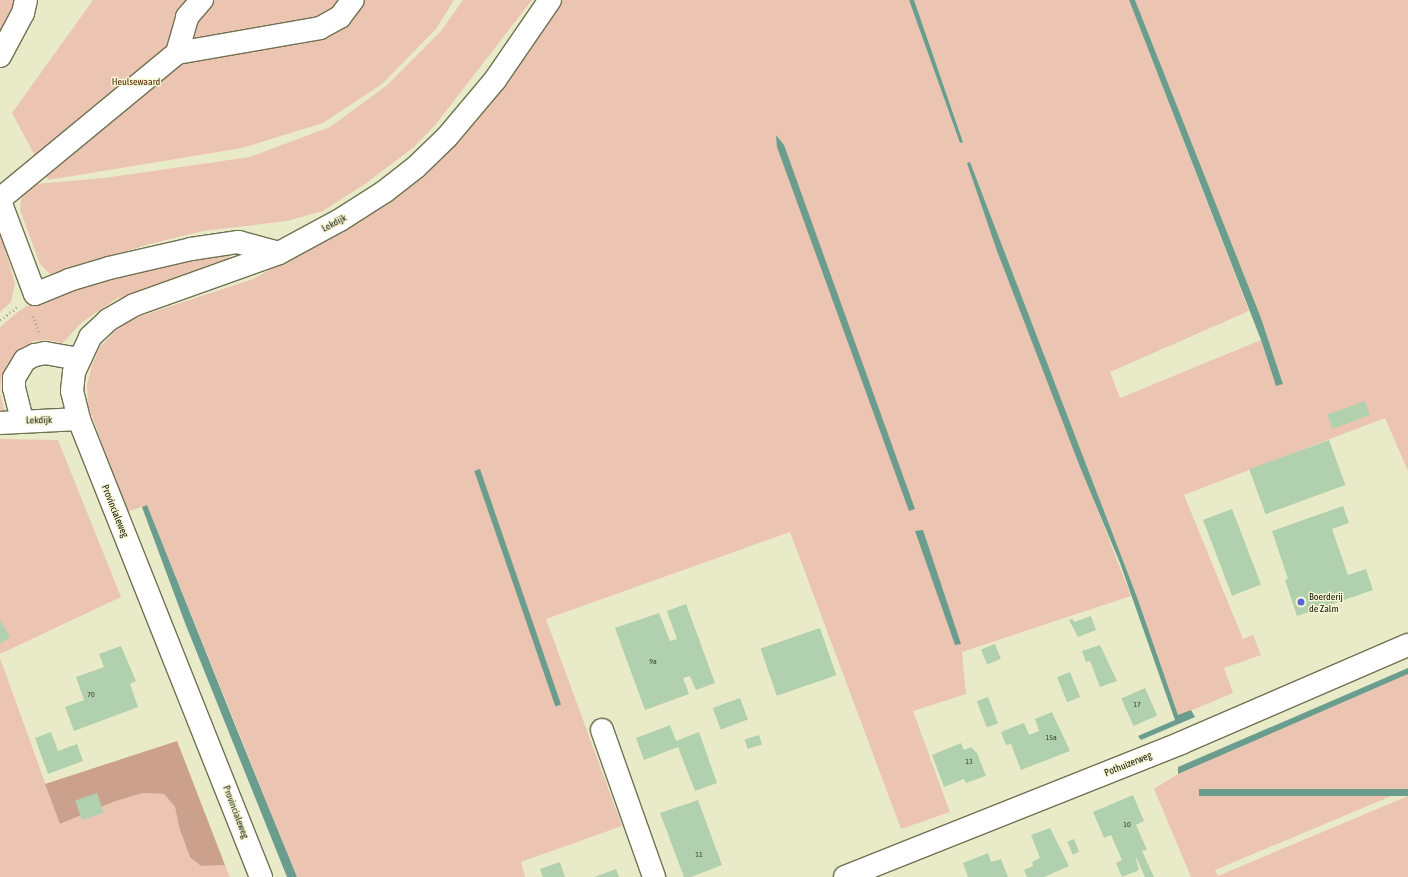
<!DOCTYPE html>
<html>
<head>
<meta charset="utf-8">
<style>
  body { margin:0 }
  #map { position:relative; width:1408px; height:877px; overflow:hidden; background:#e9ebc8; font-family:"Asap Condensed",sans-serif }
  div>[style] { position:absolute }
  .green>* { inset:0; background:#ecc5b2 }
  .forest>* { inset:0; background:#cba18d }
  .water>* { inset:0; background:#6b9d8f; transform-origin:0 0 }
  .building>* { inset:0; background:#b1d0ae; transform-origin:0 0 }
  .path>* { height:2.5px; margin-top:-1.25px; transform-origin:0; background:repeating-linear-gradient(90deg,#a7a98d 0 1px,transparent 0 4px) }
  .roads { filter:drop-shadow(1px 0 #6f7152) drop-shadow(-1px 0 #6f7152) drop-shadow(0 1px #6f7152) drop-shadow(0 -1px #6f7152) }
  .minor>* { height:22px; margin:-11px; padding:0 11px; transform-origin:11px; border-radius:11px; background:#fff }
  .dots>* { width:11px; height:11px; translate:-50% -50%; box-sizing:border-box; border:2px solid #f6f8d5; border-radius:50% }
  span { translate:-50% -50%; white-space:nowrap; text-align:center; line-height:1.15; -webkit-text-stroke:3px #f6f8d5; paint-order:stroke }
  .number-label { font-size:8px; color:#3b4432 }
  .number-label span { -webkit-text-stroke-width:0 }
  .park-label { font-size:10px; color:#5a2506 }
  .street-label { font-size:10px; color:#141508 }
  .poi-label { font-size:10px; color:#141508 }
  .left { translate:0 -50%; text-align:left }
</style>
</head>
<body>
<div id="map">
  <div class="green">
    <div style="clip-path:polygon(0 0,13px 0,12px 16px,0 52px)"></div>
    <div style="clip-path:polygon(93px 0,454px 0,436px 29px,382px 84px,323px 123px,242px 148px,48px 180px,12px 113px)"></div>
    <div style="clip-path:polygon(463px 0,532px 0,436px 124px,414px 147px,365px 184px,323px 211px,287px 221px,203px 231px,150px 244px,50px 274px,40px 264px,20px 210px,22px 191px,35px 184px,104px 178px,250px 157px,330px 127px,386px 86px,441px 31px)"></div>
    <div style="clip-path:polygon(562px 0,909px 0,960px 143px,963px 141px,914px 0,1129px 0,1249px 311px,1110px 372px,1120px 398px,1261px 340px,1276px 386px,1283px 383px,1261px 318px,1135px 0,1408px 0,1408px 471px,1385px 418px,1184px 495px,1243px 639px,1253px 635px,1261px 655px,1224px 668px,1233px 693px,1178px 716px,1137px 597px,970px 162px,997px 251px,1131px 596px,962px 652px,966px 694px,913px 711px,950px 812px,901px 829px,790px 532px,546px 619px,622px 826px,521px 862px,525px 877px,297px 877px,147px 505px,127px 512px,88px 405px,87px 385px,92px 365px,100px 347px,115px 331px,132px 319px,253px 279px,362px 218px)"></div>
    <div style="clip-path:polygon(0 230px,15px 284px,11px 302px,0 312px)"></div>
    <div style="clip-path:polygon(228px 251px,230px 260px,209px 270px,116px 299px,81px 323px,63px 343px,48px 340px,34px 341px,19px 349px,8px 363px,1px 380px,0 394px,6px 417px,0 416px,0 327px,19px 311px,52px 291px)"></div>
    <div style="clip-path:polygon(0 439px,58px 440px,121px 597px,0 654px)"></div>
    <div style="clip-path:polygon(0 658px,60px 824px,113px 802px,143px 793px,164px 794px,175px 807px,179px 827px,201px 866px,225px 865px,230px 877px,0 877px)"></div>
    <div style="clip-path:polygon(1408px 674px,1408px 789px,1215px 870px,1218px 876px,1408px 796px,1408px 877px,1191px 877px,1154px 789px,1178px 774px)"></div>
  </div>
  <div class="forest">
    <div style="clip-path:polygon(177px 741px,225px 865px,201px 866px,190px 857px,179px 827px,175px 807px,164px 794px,143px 793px,113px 802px,60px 824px,45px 784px)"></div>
  </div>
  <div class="water">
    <div style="clip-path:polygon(909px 0,914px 0,963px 142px,960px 143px)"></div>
    <div style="clip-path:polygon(1129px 0,1135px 0,1261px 318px,1283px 384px,1276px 386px,1261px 340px)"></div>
    <div style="clip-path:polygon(776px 135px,784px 145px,915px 509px,909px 511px,777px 147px)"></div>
    <div style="clip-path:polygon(970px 162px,1137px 597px,1178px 715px,1191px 710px,1195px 717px,1141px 740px,1138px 736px,1175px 720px,1120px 563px,1080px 467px,997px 251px,967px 163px)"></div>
    <div style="left:480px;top:469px;width:249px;height:6px;rotate:71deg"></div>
    <div style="clip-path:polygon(147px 505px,237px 730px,297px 877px,287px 877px,185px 623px,142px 507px)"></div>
    <div style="clip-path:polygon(923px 530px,961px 644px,955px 645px,915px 531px)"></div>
    <div style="clip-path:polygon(1408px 668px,1408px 674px,1178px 774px,1178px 767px)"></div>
    <div style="left:1408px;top:789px;width:7px;height:209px;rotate:90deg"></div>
  </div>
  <div class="building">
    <div style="left:1365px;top:401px;width:15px;height:40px;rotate:70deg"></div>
    <div style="left:1329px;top:440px;width:48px;height:85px;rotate:70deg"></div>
    <div style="clip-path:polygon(1343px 506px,1349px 523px,1332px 529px,1348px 575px,1366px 569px,1373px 590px,1297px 616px,1285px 580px,1288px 579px,1272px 531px)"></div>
    <div style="left:1232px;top:509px;width:81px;height:31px;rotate:69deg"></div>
    <div style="clip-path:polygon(686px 604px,715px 683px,696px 690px,690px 676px,683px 678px,689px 694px,645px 710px,615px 628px,659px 613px,670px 641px,677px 639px,667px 611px)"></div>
    <div style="clip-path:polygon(1091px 616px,1096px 630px,1078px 637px,1069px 620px,1073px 619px,1074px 622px)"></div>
    <div style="clip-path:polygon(0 620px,10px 637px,0 644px)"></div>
    <div style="left:820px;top:628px;width:50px;height:63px;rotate:71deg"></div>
    <div style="left:995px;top:644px;width:16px;height:15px;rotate:68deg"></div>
    <div style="clip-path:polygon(1100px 645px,1117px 681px,1100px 687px,1090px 661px,1086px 662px,1082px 651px)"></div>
    <div style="clip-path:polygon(121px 646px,136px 681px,130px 684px,138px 707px,74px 731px,65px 707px,84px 700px,76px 677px,104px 667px,99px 654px)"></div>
    <div style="left:1070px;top:672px;width:27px;height:14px;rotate:68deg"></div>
    <div style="left:1145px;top:688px;width:30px;height:26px;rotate:66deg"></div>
    <div style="left:988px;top:697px;width:28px;height:12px;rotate:69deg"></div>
    <div style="left:740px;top:698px;width:23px;height:29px;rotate:70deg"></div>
    <div style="clip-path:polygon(1052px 712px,1070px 751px,1021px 770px,1011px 744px,1006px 745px,1001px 732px,1024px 723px,1029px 735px,1039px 731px,1035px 719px)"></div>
    <div style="clip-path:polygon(670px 725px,676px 741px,699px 732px,717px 783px,695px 791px,678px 747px,644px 760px,636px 738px)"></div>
    <div style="clip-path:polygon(51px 732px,58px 751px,77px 744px,83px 761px,48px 774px,35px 738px)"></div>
    <div style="left:759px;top:735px;width:10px;height:15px;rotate:73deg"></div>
    <div style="clip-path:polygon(961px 743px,964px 750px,971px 747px,977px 753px,986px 776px,966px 783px,964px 779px,944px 787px,932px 755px)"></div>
    <div style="left:97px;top:793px;width:21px;height:23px;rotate:71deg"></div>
    <div style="clip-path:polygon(1133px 795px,1144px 821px,1136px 825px,1147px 850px,1142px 851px,1154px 877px,1145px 877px,1135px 855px,1139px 870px,1122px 877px,1116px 863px,1122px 860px,1111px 835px,1104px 838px,1093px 812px)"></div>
    <div style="clip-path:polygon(698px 800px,722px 865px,691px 877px,684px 877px,660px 813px)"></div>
    <div style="clip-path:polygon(1050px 828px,1069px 866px,1044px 877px,1027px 877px,1024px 870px,1033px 866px,1032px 862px,1040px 858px,1031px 835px)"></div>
    <div style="left:1074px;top:839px;width:14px;height:7px;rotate:69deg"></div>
    <div style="clip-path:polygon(988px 853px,991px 862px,1001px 859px,1008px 877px,968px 877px,963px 863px)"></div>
    <div style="clip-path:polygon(560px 862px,565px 877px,543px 877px,540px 869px)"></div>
    <div style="clip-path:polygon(616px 869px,619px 877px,594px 877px)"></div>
  </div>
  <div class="path">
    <div style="left:33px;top:316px;width:17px;rotate:69deg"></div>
    <div style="left:0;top:320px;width:21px;rotate:-37deg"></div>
  </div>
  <div class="roads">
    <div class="minor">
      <div style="left:177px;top:53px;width:37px;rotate:-74deg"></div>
      <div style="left:187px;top:17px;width:23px;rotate:-49deg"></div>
      <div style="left:0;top:56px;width:49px;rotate:-61.9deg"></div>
      <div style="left:23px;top:13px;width:13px;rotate:-77deg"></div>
      <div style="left:0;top:199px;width:229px;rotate:-39.5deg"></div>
      <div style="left:177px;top:53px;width:145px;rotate:-9.9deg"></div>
      <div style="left:320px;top:28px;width:23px;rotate:-29deg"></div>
      <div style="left:340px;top:17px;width:21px;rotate:-53deg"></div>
      <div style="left:0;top:201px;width:99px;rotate:69.4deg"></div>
      <div style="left:35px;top:294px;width:37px;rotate:-22deg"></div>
      <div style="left:69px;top:280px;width:42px;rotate:-16.7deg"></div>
      <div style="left:109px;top:268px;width:84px;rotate:-13deg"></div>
      <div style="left:191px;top:249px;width:48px;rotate:-8.5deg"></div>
      <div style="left:238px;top:242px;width:42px;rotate:15deg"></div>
      <div style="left:22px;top:420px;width:33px;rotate:-104deg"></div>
      <div style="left:14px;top:388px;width:10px;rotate:-90deg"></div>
      <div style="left:14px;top:378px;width:21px;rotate:-59deg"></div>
      <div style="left:25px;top:360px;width:11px;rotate:-27deg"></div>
      <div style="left:35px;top:355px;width:10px;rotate:-11deg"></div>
      <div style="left:45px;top:353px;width:35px;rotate:10deg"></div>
      <div style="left:0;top:423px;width:79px;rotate:-2.9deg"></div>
      <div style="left:602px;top:730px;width:156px;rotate:70.5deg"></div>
      <div style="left:261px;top:877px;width:493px;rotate:-111.7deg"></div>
      <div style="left:79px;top:419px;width:29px;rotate:-104deg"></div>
      <div style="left:72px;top:391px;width:19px;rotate:-84deg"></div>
      <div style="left:74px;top:372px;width:38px;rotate:-65deg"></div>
      <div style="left:90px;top:337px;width:25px;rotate:-43deg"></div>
      <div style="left:108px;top:320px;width:30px;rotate:-30deg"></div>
      <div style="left:134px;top:305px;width:154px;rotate:-19.7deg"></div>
      <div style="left:279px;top:253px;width:69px;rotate:-28.4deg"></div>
      <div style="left:340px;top:220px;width:52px;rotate:-32.5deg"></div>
      <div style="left:384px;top:192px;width:41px;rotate:-38deg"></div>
      <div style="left:416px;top:167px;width:43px;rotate:-44.1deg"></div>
      <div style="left:447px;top:137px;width:75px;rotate:-49.9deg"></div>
      <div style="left:495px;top:80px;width:97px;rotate:-55.5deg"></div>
      <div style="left:845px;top:877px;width:362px;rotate:-21.7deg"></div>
      <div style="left:1181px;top:743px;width:247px;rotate:-23.4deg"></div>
    </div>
  </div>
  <div class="dots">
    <div style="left:1301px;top:602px;background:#5368de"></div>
  </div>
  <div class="number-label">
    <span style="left:653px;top:662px">9a</span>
    <span style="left:91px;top:695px">70</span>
    <span style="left:1137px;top:705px">17</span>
    <span style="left:1051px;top:738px">15a</span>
    <span style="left:969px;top:762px">13</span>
    <span style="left:1127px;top:825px">10</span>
    <span style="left:699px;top:855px">11</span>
  </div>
  <div class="park-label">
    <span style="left:136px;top:82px">Heulsewaard</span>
  </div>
  <div class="street-label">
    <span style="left:334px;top:223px;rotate:-28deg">Lekdijk</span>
    <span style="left:39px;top:420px;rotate:-1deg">Lekdijk</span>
    <span style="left:115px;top:511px;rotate:68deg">Provincialeweg</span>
    <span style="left:1128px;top:764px;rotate:-22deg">Pothuizerweg</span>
    <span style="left:236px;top:812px;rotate:69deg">Provincialeweg</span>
  </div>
  <div class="poi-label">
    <span class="left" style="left:1309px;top:602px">Boerderij<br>de Zalm</span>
  </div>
</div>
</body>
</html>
